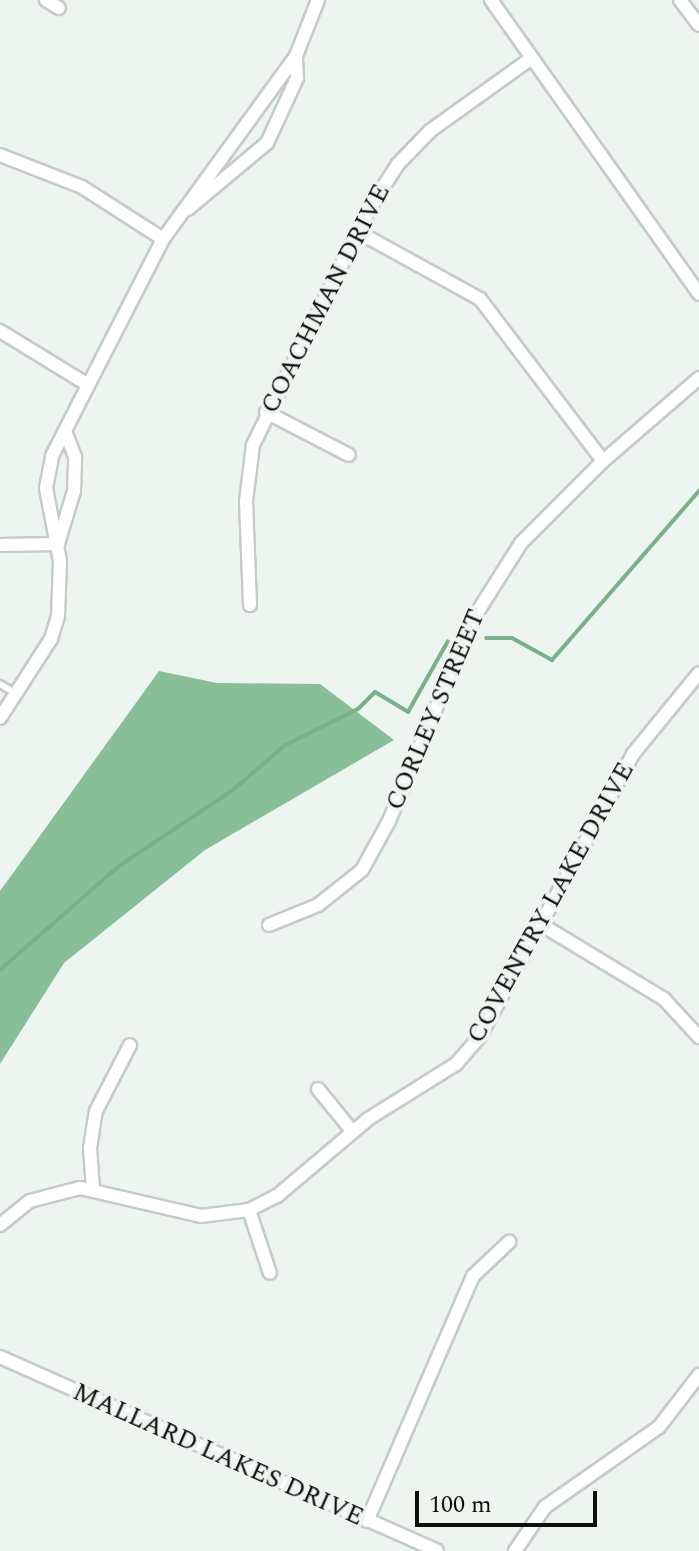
<!DOCTYPE html>
<html>
<head>
<meta charset="utf-8">
<style>
  body { margin:0 }
  #map { position:relative; width:699px; height:1551px; overflow:hidden; background:#eef4f0; font-family:Spectral,serif }
  div>[style] { position:absolute }
  .forest>* { inset:0; background:#88bf98 }
  .stream>* { height:4px; margin:-2px; padding:0 2px; transform-origin:2px; border-radius:2px; background:#7ab18a }
  .roads { filter:drop-shadow(2px 0 #c5cbc6) drop-shadow(-2px 0 #c5cbc6) drop-shadow(0 2px #c5cbc6) drop-shadow(0 -2px #c5cbc6) }
  .lane>* { height:6px; margin:-3px; padding:0 3px; transform-origin:3px; border-radius:3px; background:#fff }
  .street>* { height:12px; margin:-6px; padding:0 6px; transform-origin:6px; border-radius:6px; background:#fff }
  span { translate:-50% -50%; white-space:nowrap; text-align:center; line-height:1.15; -webkit-text-stroke:8px #eef4f0; paint-order:stroke }
  .street-label { font-size:26px; color:#0e100e }
  .scale { position:absolute; left:415px; top:1491px; width:182px; height:36px; box-sizing:border-box; border:4px solid #0e100e; border-top:0; padding-left:10px; font-size:24px; line-height:28px; white-space:nowrap; color:#0e100e; -webkit-text-stroke:6px #eef4f0; paint-order:stroke }
</style>
</head>
<body>
<div id="map">
  <div class="forest">
    <div style="clip-path:polygon(159px 671px,217px 683px,320px 684px,394px 740px,205px 850px,64px 963px,0 1064px,0 891px)"></div>
  </div>
  <div class="stream">
    <div style="left:486px;top:638px;width:26px"></div>
    <div style="left:512px;top:638px;width:46px;rotate:28.8deg"></div>
    <div style="left:552px;top:660px;width:224px;rotate:-49deg"></div>
    <div style="left:0;top:970px;width:158px;rotate:-41.2deg"></div>
    <div style="left:119px;top:866px;width:137px;rotate:-33.7deg"></div>
    <div style="left:233px;top:790px;width:69px;rotate:-40.9deg"></div>
    <div style="left:285px;top:745px;width:81px;rotate:-26.3deg"></div>
    <div style="left:358px;top:709px;width:24px;rotate:-45deg"></div>
    <div style="left:375px;top:692px;width:39px;rotate:31deg"></div>
    <div style="left:408px;top:712px;width:81px;rotate:-60.6deg"></div>
  </div>
  <div class="roads">
    <div class="lane">
      <div style="left:0;top:684px;width:17px;rotate:31deg"></div>
    </div>
    <div class="street">
      <div style="left:46px;top:0;width:15px;rotate:32deg"></div>
      <div style="left:491px;top:0;width:360px;rotate:54.7deg"></div>
      <div style="left:680px;top:0;width:31px;rotate:53deg"></div>
      <div style="left:0;top:155px;width:88px;rotate:21.3deg"></div>
      <div style="left:82px;top:187px;width:96px;rotate:32.7deg"></div>
      <div style="left:188px;top:209px;width:103px;rotate:-39.9deg"></div>
      <div style="left:267px;top:143px;width:72px;rotate:-65.2deg"></div>
      <div style="left:297px;top:78px;width:22px;rotate:-93deg"></div>
      <div style="left:358px;top:232px;width:139px;rotate:28.8deg"></div>
      <div style="left:480px;top:299px;width:203px;rotate:52.8deg"></div>
      <div style="left:0;top:331px;width:100px;rotate:31.5deg"></div>
      <div style="left:266px;top:412px;width:93px;rotate:27.4deg"></div>
      <div style="left:58px;top:544px;width:55px;rotate:-73.2deg"></div>
      <div style="left:74px;top:491px;width:34px;rotate:-88deg"></div>
      <div style="left:75px;top:457px;width:25px;rotate:-111deg"></div>
      <div style="left:0;top:545px;width:58px;rotate:-1deg"></div>
      <div style="left:250px;top:605px;width:104px;rotate:-92.2deg"></div>
      <div style="left:246px;top:501px;width:56px;rotate:-82.9deg"></div>
      <div style="left:253px;top:445px;width:261px;rotate:-63.8deg"></div>
      <div style="left:368px;top:211px;width:56px;rotate:-57.4deg"></div>
      <div style="left:398px;top:164px;width:46px;rotate:-45.9deg"></div>
      <div style="left:430px;top:131px;width:125px;rotate:-35.6deg"></div>
      <div style="left:0;top:718px;width:94px;rotate:-57.2deg"></div>
      <div style="left:51px;top:639px;width:24px;rotate:-73deg"></div>
      <div style="left:58px;top:616px;width:55px;rotate:-87.9deg"></div>
      <div style="left:60px;top:561px;width:74px;rotate:-100.9deg"></div>
      <div style="left:46px;top:488px;width:33px;rotate:-79deg"></div>
      <div style="left:52px;top:456px;width:244px;rotate:-62.9deg"></div>
      <div style="left:163px;top:239px;width:226px;rotate:-54deg"></div>
      <div style="left:296px;top:56px;width:60px;rotate:-68.6deg"></div>
      <div style="left:269px;top:925px;width:53px;rotate:-22.2deg"></div>
      <div style="left:318px;top:905px;width:56px;rotate:-38.5deg"></div>
      <div style="left:362px;top:870px;width:56px;rotate:-61.1deg"></div>
      <div style="left:389px;top:821px;width:219px;rotate:-67.4deg"></div>
      <div style="left:473px;top:619px;width:90px;rotate:-57.7deg"></div>
      <div style="left:521px;top:543px;width:116px;rotate:-45deg"></div>
      <div style="left:603px;top:461px;width:127px;rotate:-40.8deg"></div>
      <div style="left:542px;top:925px;width:143px;rotate:31.2deg"></div>
      <div style="left:664px;top:999px;width:52px;rotate:47.4deg"></div>
      <div style="left:318px;top:1089px;width:55px;rotate:50.9deg"></div>
      <div style="left:93px;top:1189px;width:41px;rotate:-94.2deg"></div>
      <div style="left:90px;top:1148px;width:37px;rotate:-81deg"></div>
      <div style="left:96px;top:1111px;width:74px;rotate:-62.7deg"></div>
      <div style="left:249px;top:1210px;width:66px;rotate:71.6deg"></div>
      <div style="left:0;top:1225px;width:38px;rotate:-39deg"></div>
      <div style="left:30px;top:1201px;width:52px;rotate:-14.6deg"></div>
      <div style="left:80px;top:1188px;width:124px;rotate:13deg"></div>
      <div style="left:201px;top:1216px;width:48px;rotate:-7.1deg"></div>
      <div style="left:249px;top:1210px;width:31px;rotate:-27deg"></div>
      <div style="left:277px;top:1196px;width:119px;rotate:-40.2deg"></div>
      <div style="left:368px;top:1119px;width:104px;rotate:-32deg"></div>
      <div style="left:456px;top:1064px;width:37px;rotate:-49deg"></div>
      <div style="left:480px;top:1036px;width:321px;rotate:-61.5deg"></div>
      <div style="left:633px;top:754px;width:104px;rotate:-50.8deg"></div>
      <div style="left:0;top:1357px;width:478px;rotate:23.9deg"></div>
      <div style="left:367px;top:1521px;width:267px;rotate:-66.6deg"></div>
      <div style="left:473px;top:1276px;width:50px;rotate:-43.4deg"></div>
      <div style="left:515px;top:1551px;width:53px;rotate:-55.7deg"></div>
      <div style="left:545px;top:1507px;width:139px;rotate:-35.1deg"></div>
      <div style="left:659px;top:1427px;width:66px;rotate:-52.4deg"></div>
    </div>
  </div>
  <div class="street-label">
    <span style="left:326px;top:299px;rotate:-63deg">COACHMAN DRIVE</span>
    <span style="left:436px;top:710px;rotate:-67deg">CORLEY STREET</span>
    <span style="left:551px;top:903px;rotate:-61deg">COVENTRY LAKE DRIVE</span>
    <span style="left:218px;top:1455px;rotate:24deg">MALLARD LAKES DRIVE</span>
  </div>
  <div class="scale">100 m</div>
</div>
</body>
</html>
